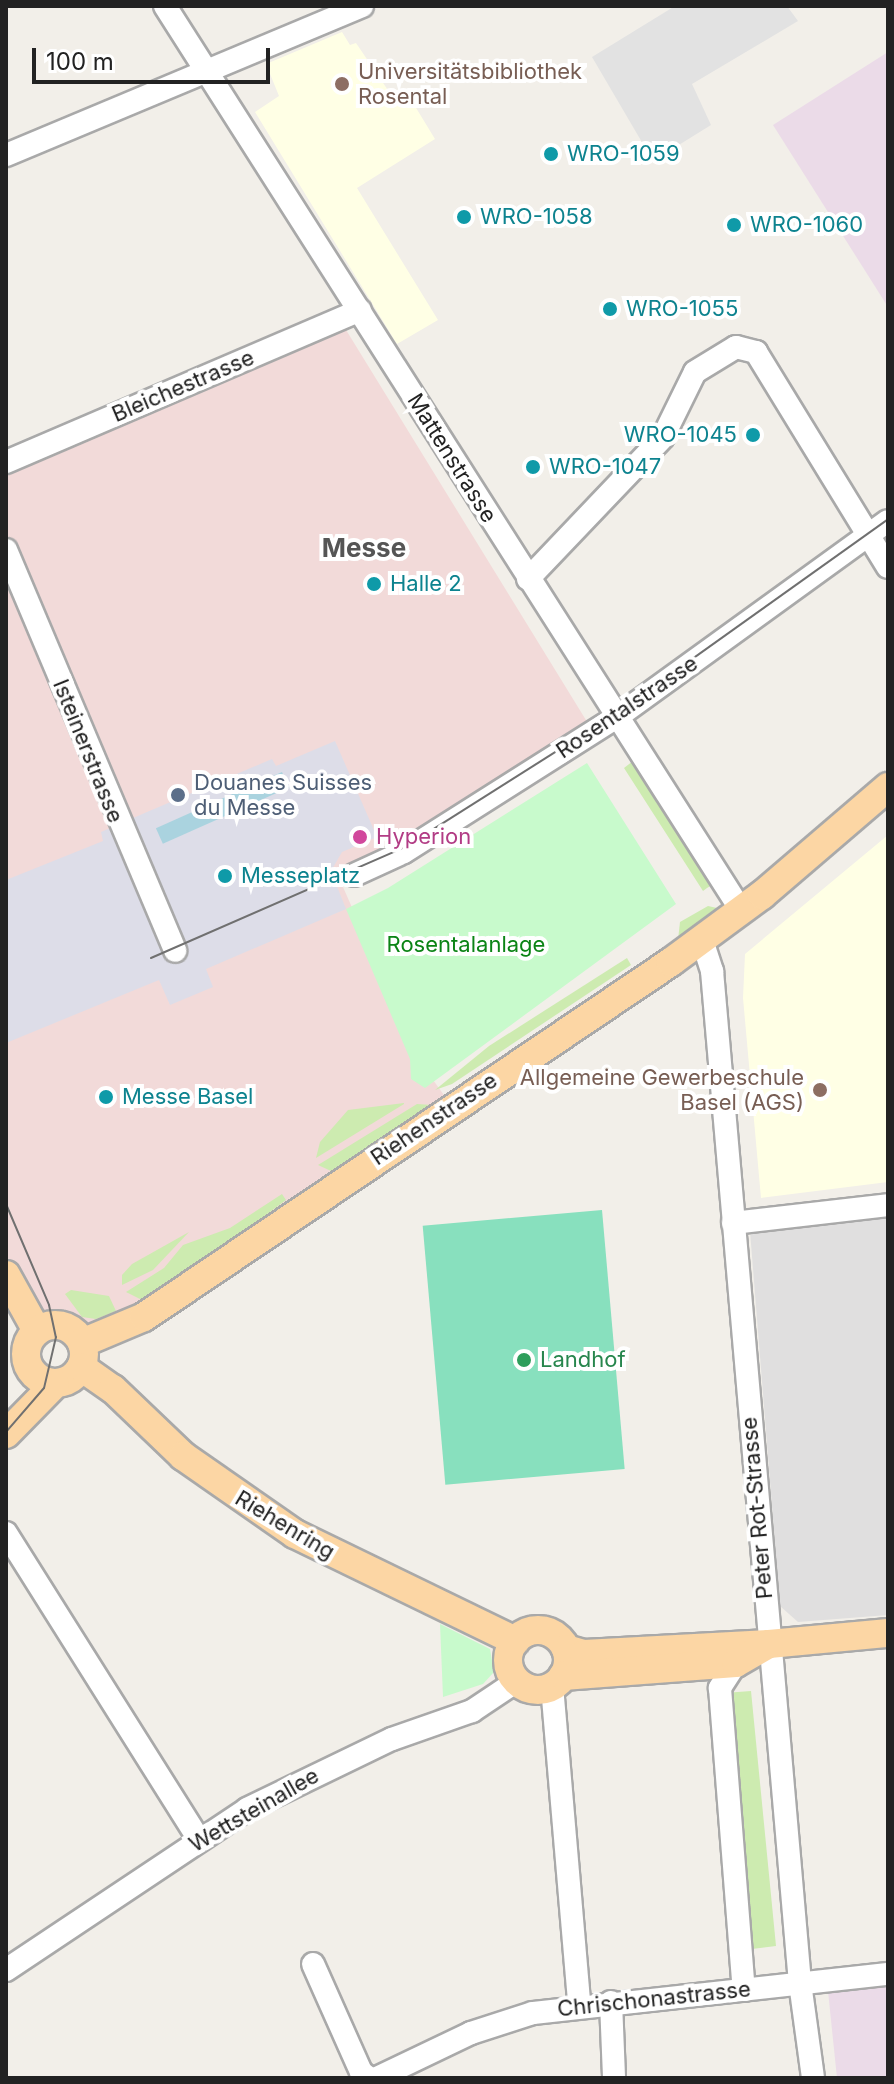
<!DOCTYPE html>
<html>
<head>
<meta charset="utf-8">
<style>
  body { margin:0 }
  #map { position:relative; width:894px; height:2084px; overflow:hidden; background:#f2efe9; font-family:Inter,sans-serif }
  div>[style] { position:absolute }
  .residential>* { inset:0; background:#e0dfdf }
  .commercial>* { inset:0; background:#f2dad9 }
  .industrial>* { inset:0; background:#ebdbe8 }
  .education>* { inset:0; background:#ffffe5 }
  .grass>* { inset:0; background:#cdebb0 }
  .park>* { inset:0; background:#c8facc }
  .pitch>* { inset:0; background:#88e0be; transform-origin:0 0 }
  .parking>* { inset:0; background:#e2e2e2 }
  .plaza>* { inset:0; background:#dddde8 }
  .water>* { inset:0; background:#aad3df; transform-origin:0 0 }
  .roads { filter:drop-shadow(2px 0 #a9a9a9) drop-shadow(-2px 0 #a9a9a9) drop-shadow(0 2px #a9a9a9) drop-shadow(0 -2px #a9a9a9) }
  .minor>* { height:22px; margin:-11px; padding:0 11px; transform-origin:11px; border-radius:11px; background:#fff }
  .major>* { height:28px; margin:-14px; padding:0 14px; transform-origin:14px; border-radius:14px; background:#fcd6a4 }
  .major>.ring { margin:-14px; padding:0; box-sizing:content-box; background:none; border:28px solid #fcd6a4; border-radius:50% }
  .tram>* { height:2px; margin:-1px; padding:0 1px; transform-origin:1px; border-radius:1px; background:#707070 }
  .dots>* { width:22px; height:22px; translate:-50% -50%; box-sizing:border-box; border:4px solid #fff; border-radius:50% }
  span { translate:-50% -50%; white-space:nowrap; text-align:center; line-height:1.15; -webkit-text-stroke:8px #fff; paint-order:stroke }
  .education-label { font-size:22px; color:#785e54 }
  .left { translate:0 -50%; text-align:left }
  .right { translate:-100% -50%; text-align:right }
  .culture-label { font-size:22px; color:#0d838f }
  .street-label { font-size:22px; color:#222 }
  .service-label { font-size:22px; color:#4e5e75 }
  .hotel-label { font-size:22px; color:#b23c85 }
  .park-label { font-size:22px; color:#0c8416 }
  .leisure-label { font-size:22px; color:#27864d }
  .quarter-label { font-size:26px; color:#555; font-weight:700 }
  .frame { position:absolute; inset:0; border:8px solid #222; pointer-events:none }
  .scale { position:absolute; left:32px; top:48px; width:238px; height:36px; box-sizing:border-box; border:4px solid #222; border-top:0; padding-left:10px; font-size:24px; line-height:28px; white-space:nowrap; color:#222; -webkit-text-stroke:6px #fff; paint-order:stroke }
</style>
</head>
<body>
<div id="map">
  <div class="residential">
    <div style="clip-path:polygon(888px 1214px,888px 1615px,798px 1622px,780px 1606px,750px 1231px)"></div>
  </div>
  <div class="commercial">
    <div style="clip-path:polygon(343px 325px,597px 738px,414px 853px,343px 887px,420px 1062px,449px 1102px,145px 1311px,83px 1337px,36px 1311px,6px 1303px,6px 469px)"></div>
  </div>
  <div class="industrial">
    <div style="clip-path:polygon(888px 52px,888px 307px,773px 125px)"></div>
    <div style="clip-path:polygon(888px 1984px,888px 2078px,837px 2078px,828px 1991px)"></div>
  </div>
  <div class="education">
    <div style="clip-path:polygon(342px 32px,350px 45px,356px 43px,398px 105px,410px 98px,435px 139px,357px 188px,438px 320px,397px 344px,255px 112px,279px 96px,266px 64px)"></div>
    <div style="clip-path:polygon(888px 835px,888px 1182px,761px 1198px,743px 998px,745px 954px)"></div>
  </div>
  <div class="grass">
    <div style="clip-path:polygon(633px 761px,712px 885px,707px 888px,703px 891px,624px 768px)"></div>
    <div style="clip-path:polygon(708px 906px,717px 908px,678px 940px,680px 922px)"></div>
    <div style="clip-path:polygon(627px 958px,631px 965px,452px 1084px,435px 1090px,489px 1046px)"></div>
    <div style="clip-path:polygon(404px 1103px,404px 1104px,316px 1158px,320px 1142px,348px 1110px)"></div>
    <div style="clip-path:polygon(417px 1104px,432px 1105px,331px 1171px,318px 1165px)"></div>
    <div style="clip-path:polygon(282px 1194px,286px 1200px,179px 1280px,144px 1301px,126px 1292px,164px 1268px,183px 1245px,230px 1228px)"></div>
    <div style="clip-path:polygon(189px 1232px,153px 1270px,122px 1285px,122px 1275px,132px 1264px)"></div>
    <div style="clip-path:polygon(71px 1290px,109px 1296px,116px 1311px,96px 1319px,82px 1317px,65px 1294px)"></div>
    <div style="clip-path:polygon(751px 1691px,776px 1946px,744px 1950px,724px 1693px)"></div>
  </div>
  <div class="park">
    <div style="clip-path:polygon(587px 763px,676px 904px,425px 1088px,411px 1079px,410px 1059px,346px 909px,388px 888px)"></div>
    <div style="clip-path:polygon(440px 1624px,490px 1649px,494px 1672px,483px 1684px,443px 1697px)"></div>
  </div>
  <div class="pitch">
    <div style="left:602px;top:1210px;width:260px;height:180px;rotate:85deg"></div>
  </div>
  <div class="parking">
    <div style="clip-path:polygon(675px 6px,787px 6px,798px 21px,692px 84px,711px 125px,653px 161px,592px 57px)"></div>
  </div>
  <div class="plaza">
    <div style="clip-path:polygon(335px 741px,377px 837px,342px 852px,331px 871px,346px 909px,206px 969px,213px 987px,170px 1005px,159px 980px,6px 1043px,6px 880px,103px 841px,101px 832px,147px 812px,272px 759px,276px 766px)"></div>
  </div>
  <div class="water">
    <div style="left:282px;top:772px;width:17px;height:138px;rotate:66deg"></div>
  </div>
  <div class="roads">
    <div class="minor">
      <div style="left:165px;top:6px;width:1072px;rotate:57.5deg"></div>
      <div style="left:6px;top:155px;width:386px;rotate:-22.7deg"></div>
      <div style="left:6px;top:462px;width:385px;rotate:-23.2deg"></div>
      <div style="left:6px;top:550px;width:435px;rotate:67.1deg"></div>
      <div style="left:528px;top:579px;width:196px;rotate:-46.4deg"></div>
      <div style="left:663px;top:437px;width:72px;rotate:-63.8deg"></div>
      <div style="left:695px;top:372px;width:48px;rotate:-31.4deg"></div>
      <div style="left:736px;top:347px;width:21px;rotate:14deg"></div>
      <div style="left:756px;top:352px;width:252px;rotate:58.5deg"></div>
      <div style="left:354px;top:875px;width:55px;rotate:-24.7deg"></div>
      <div style="left:404px;top:852px;width:252px;rotate:-32.4deg"></div>
      <div style="left:617px;top:717px;width:334px;rotate:-35.9deg"></div>
      <div style="left:702px;top:940px;width:33px;rotate:72deg"></div>
      <div style="left:712px;top:971px;width:1016px;rotate:85.03deg"></div>
      <div style="left:800px;top:1983px;width:96px;rotate:82.2deg"></div>
      <div style="left:733px;top:1223px;width:156px;rotate:-6.6deg"></div>
      <div style="left:6px;top:1533px;width:362px;rotate:57.8deg"></div>
      <div style="left:736px;top:1663px;width:30px;rotate:123deg"></div>
      <div style="left:720px;top:1688px;width:303px;rotate:85.5deg"></div>
      <div style="left:552px;top:1686px;width:319px;rotate:85.1deg"></div>
      <div style="left:313px;top:1964px;width:118px;rotate:66deg"></div>
      <div style="left:361px;top:2072px;width:10px;rotate:37deg"></div>
      <div style="left:6px;top:1970px;width:290px;rotate:-33.7deg"></div>
      <div style="left:247px;top:1809px;width:161px;rotate:-25.8deg"></div>
      <div style="left:392px;top:1739px;width:85px;rotate:-19.3deg"></div>
      <div style="left:472px;top:1711px;width:54px;rotate:-33.7deg"></div>
      <div style="left:611px;top:2002px;width:76px;rotate:87.7deg"></div>
      <div style="left:377px;top:2078px;width:104px;rotate:-25.6deg"></div>
      <div style="left:471px;top:2033px;width:65px;rotate:-17.9deg"></div>
      <div style="left:533px;top:2013px;width:357px;rotate:-6.3deg"></div>
    </div>
    <div class="major">
      <div style="left:6px;top:1275px;width:64px;rotate:61deg"></div>
      <div class="ring" style="left:26px;top:1325px;width:30px;height:30px"></div>
      <div style="left:82px;top:1343px;width:67px;rotate:-22.8deg"></div>
      <div style="left:144px;top:1317px;width:635px;rotate:-33.97deg"></div>
      <div style="left:671px;top:962px;width:113px;rotate:-36.4deg"></div>
      <div style="left:762px;top:895px;width:166px;rotate:-40.6deg"></div>
      <div style="left:81px;top:1367px;width:39px;rotate:35deg"></div>
      <div style="left:113px;top:1389px;width:97px;rotate:43.7deg"></div>
      <div style="left:183px;top:1456px;width:136px;rotate:34.9deg"></div>
      <div style="left:295px;top:1534px;width:245px;rotate:25.9deg"></div>
      <div style="left:6px;top:1434px;width:70px;rotate:-45.6deg"></div>
      <div class="ring" style="left:508px;top:1630px;width:32px;height:32px"></div>
      <div style="left:566px;top:1649px;width:19px;rotate:16deg"></div>
      <div style="left:584px;top:1654px;width:185px;rotate:-3.1deg"></div>
      <div style="left:769px;top:1644px;width:120px;rotate:-5.3deg"></div>
      <div style="left:563px;top:1676px;width:173px;rotate:-4.3deg"></div>
      <div style="left:736px;top:1663px;width:38px;rotate:-30deg"></div>
    </div>
  </div>
  <div class="tram">
    <div style="left:151px;top:958px;width:277px;rotate:-23.6deg"></div>
    <div style="left:405px;top:847px;width:249px;rotate:-32.3deg"></div>
    <div style="left:615px;top:714px;width:335px;rotate:-35.5deg"></div>
    <div style="left:6px;top:1204px;width:110px;rotate:66.9deg"></div>
    <div style="left:49px;top:1305px;width:33px;rotate:78deg"></div>
    <div style="left:56px;top:1337px;width:52px;rotate:103.2deg"></div>
    <div style="left:44px;top:1388px;width:58px;rotate:130.8deg"></div>
  </div>
  <div class="dots">
    <div style="left:342px;top:84px;background:#8d6e63"></div>
    <div style="left:551px;top:154px;background:#0f9aa8"></div>
    <div style="left:464px;top:217px;background:#0f9aa8"></div>
    <div style="left:734px;top:225px;background:#0f9aa8"></div>
    <div style="left:610px;top:309px;background:#0f9aa8"></div>
    <div style="left:753px;top:435px;background:#0f9aa8"></div>
    <div style="left:533px;top:467px;background:#0f9aa8"></div>
    <div style="left:374px;top:584px;background:#0f9aa8"></div>
    <div style="left:178px;top:795px;background:#5c6f8a"></div>
    <div style="left:360px;top:837px;background:#d1479c"></div>
    <div style="left:225px;top:876px;background:#0f9aa8"></div>
    <div style="left:820px;top:1090px;background:#8d6e63"></div>
    <div style="left:106px;top:1097px;background:#0f9aa8"></div>
    <div style="left:524px;top:1360px;background:#2e9e5b"></div>
  </div>
  <div class="education-label">
    <span class="left" style="left:358px;top:84px">Universitätsbibliothek<br>Rosental</span>
    <span class="right" style="left:804px;top:1090px">Allgemeine Gewerbeschule<br>Basel (AGS)</span>
  </div>
  <div class="culture-label">
    <span class="left" style="left:567px;top:154px">WRO-1059</span>
    <span class="left" style="left:480px;top:217px">WRO-1058</span>
    <span class="left" style="left:750px;top:225px">WRO-1060</span>
    <span class="left" style="left:626px;top:309px">WRO-1055</span>
    <span class="right" style="left:737px;top:435px">WRO-1045</span>
    <span class="left" style="left:549px;top:467px">WRO-1047</span>
    <span class="left" style="left:390px;top:584px">Halle 2</span>
    <span class="left" style="left:241px;top:876px">Messeplatz</span>
    <span class="left" style="left:122px;top:1097px">Messe Basel</span>
  </div>
  <div class="street-label">
    <span style="left:183px;top:386px;rotate:-23deg">Bleichestrasse</span>
    <span style="left:452px;top:458px;rotate:58deg">Mattenstrasse</span>
    <span style="left:627px;top:707px;rotate:-34deg">Rosentalstrasse</span>
    <span style="left:88px;top:751px;rotate:68deg">Isteinerstrasse</span>
    <span style="left:434px;top:1119px;rotate:-34deg">Riehenstrasse</span>
    <span style="left:757px;top:1508px;rotate:-95deg">Peter Rot-Strasse</span>
    <span style="left:285px;top:1525px;rotate:31deg">Riehenring</span>
    <span style="left:254px;top:1810px;rotate:-30deg">Wettsteinallee</span>
    <span style="left:654px;top:1999px;rotate:-6deg">Chrischonastrasse</span>
  </div>
  <div class="service-label">
    <span class="left" style="left:194px;top:795px">Douanes Suisses<br>du Messe</span>
  </div>
  <div class="hotel-label">
    <span class="left" style="left:376px;top:837px">Hyperion</span>
  </div>
  <div class="park-label">
    <span style="left:466px;top:945px">Rosentalanlage</span>
  </div>
  <div class="leisure-label">
    <span class="left" style="left:540px;top:1360px">Landhof</span>
  </div>
  <div class="quarter-label">
    <span style="left:364px;top:548px">Messe</span>
  </div>
  <div class="frame"></div>
  <div class="scale">100 m</div>
</div>
</body>
</html>
